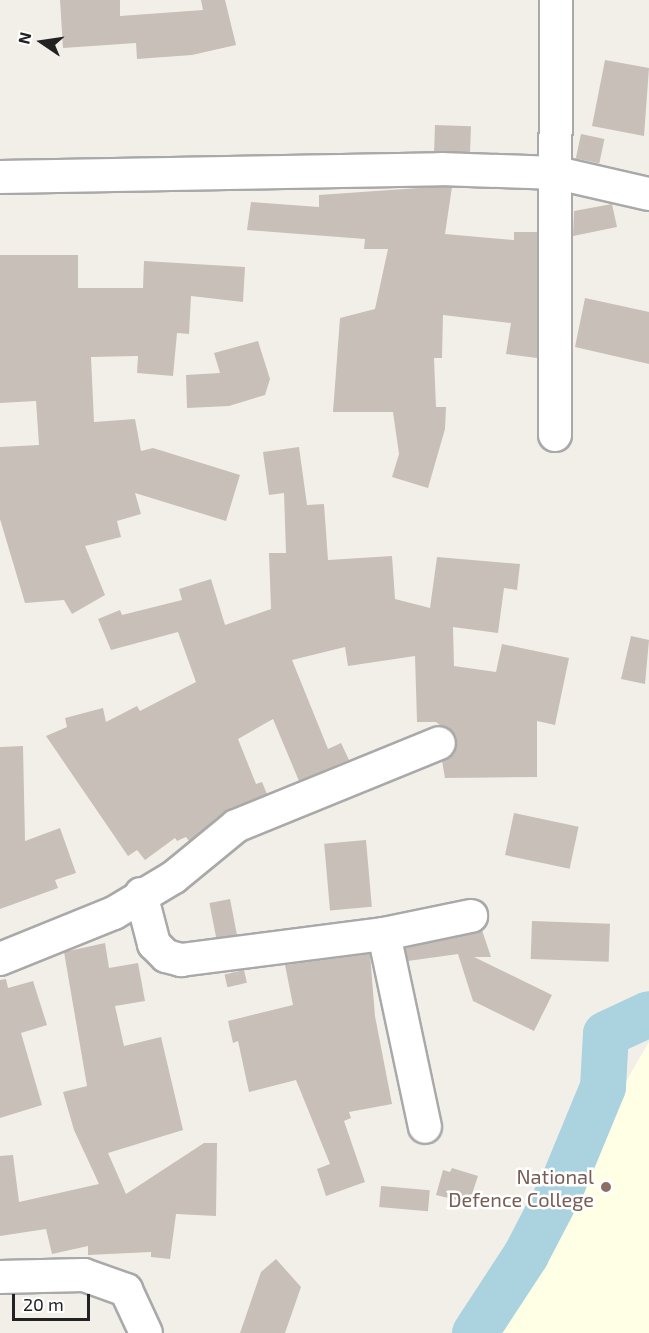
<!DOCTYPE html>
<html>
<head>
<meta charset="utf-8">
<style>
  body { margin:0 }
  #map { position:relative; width:649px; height:1333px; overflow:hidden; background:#f2efe9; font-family:"Exo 2",sans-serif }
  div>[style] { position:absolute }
  .education>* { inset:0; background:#ffffe5 }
  .river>* { height:46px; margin:-23px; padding:0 23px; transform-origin:23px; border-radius:23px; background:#aad3df }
  .building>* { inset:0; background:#c7bfb8; transform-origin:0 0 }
  .roads { filter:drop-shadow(2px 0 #a9a9a9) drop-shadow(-2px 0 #a9a9a9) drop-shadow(0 2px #a9a9a9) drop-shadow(0 -2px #a9a9a9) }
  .street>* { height:32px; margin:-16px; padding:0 16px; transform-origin:16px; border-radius:16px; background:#fff }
  .dots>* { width:16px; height:16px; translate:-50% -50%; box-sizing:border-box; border:3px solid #fff; border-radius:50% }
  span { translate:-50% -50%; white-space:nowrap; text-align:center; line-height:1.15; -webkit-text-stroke:5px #fff; paint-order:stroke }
  .education-label { font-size:20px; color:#785e54 }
  .right { translate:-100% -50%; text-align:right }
  .north { position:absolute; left:12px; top:12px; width:60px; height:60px; -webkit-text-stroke:4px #fff; paint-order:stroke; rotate:283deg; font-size:16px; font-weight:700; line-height:24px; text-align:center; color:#222 }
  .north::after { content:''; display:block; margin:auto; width:21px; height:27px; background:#222; clip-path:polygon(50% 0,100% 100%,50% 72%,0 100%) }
  .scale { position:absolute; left:12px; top:1294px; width:78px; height:27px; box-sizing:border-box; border:3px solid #222; border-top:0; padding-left:8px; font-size:18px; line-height:21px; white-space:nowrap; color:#222; -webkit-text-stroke:4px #fff; paint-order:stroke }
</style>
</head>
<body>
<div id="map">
  <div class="education">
    <div style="clip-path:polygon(649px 1042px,649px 1333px,479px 1333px)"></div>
  </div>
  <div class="river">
    <div style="left:475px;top:1333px;width:93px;rotate:-56.8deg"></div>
    <div style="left:526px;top:1255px;width:80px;rotate:-62.5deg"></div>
    <div style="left:563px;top:1184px;width:105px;rotate:-67.6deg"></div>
    <div style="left:603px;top:1087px;width:53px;rotate:-86.8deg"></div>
    <div style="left:606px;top:1034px;width:47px;rotate:-24.9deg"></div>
  </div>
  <div class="building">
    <div style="clip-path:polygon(60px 0,120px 0,120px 16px,203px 10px,201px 0,225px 0,236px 45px,192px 55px,137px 59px,136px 43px,63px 48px)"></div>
    <div style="clip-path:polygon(605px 60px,649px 68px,644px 136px,592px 126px)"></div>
    <div style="left:435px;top:125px;width:36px;height:26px;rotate:2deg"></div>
    <div style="left:581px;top:134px;width:24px;height:25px;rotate:12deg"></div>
    <div style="clip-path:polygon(433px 187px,452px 187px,445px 234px,514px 240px,514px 232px,537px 232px,537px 358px,506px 354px,511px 323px,443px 315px,442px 358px,434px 358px,436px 407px,446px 407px,445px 429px,428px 488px,392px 477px,399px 454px,393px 412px,333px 412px,340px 318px,375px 309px,388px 249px,364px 249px,365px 239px,247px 230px,251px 202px,319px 207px,319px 195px)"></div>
    <div style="clip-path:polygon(612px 204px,617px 227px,573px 236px,574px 211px)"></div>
    <div style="clip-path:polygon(0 255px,78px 255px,78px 288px,143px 288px,144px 261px,245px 267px,243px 302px,191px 296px,189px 334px,177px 333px,173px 376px,137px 373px,138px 356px,91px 357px,94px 422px,135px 419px,141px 451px,153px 448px,240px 475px,226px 521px,135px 493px,141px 514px,117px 521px,121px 537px,85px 546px,105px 595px,72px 614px,64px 600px,25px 603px,0 519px,0 447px,39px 445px,36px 401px,0 403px)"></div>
    <div style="clip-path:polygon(585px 298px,649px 312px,649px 364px,575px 347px)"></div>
    <div style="clip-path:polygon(258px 341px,270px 379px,265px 395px,229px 406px,187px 408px,186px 375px,220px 373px,214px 353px)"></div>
    <div style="clip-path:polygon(299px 447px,307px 505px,324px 504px,328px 560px,392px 556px,395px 599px,430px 608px,437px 557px,520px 564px,517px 590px,504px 588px,498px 633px,453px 627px,454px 666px,496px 672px,502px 644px,569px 658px,555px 725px,537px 721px,537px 777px,445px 778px,442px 761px,454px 754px,456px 737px,436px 722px,417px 722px,415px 656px,348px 666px,345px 647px,292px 660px,328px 749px,341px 743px,349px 760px,299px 781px,273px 719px,238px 739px,256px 784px,262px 782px,267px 794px,225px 812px,189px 841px,186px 837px,177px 841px,175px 838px,145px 860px,137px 850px,128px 856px,46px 736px,67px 727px,65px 718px,103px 708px,106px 722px,137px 706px,140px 711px,196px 682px,178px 632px,111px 650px,98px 619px,120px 610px,122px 615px,182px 600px,179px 589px,211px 579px,225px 625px,271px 609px,269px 553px,286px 553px,284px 493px,269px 495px,263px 452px)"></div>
    <div style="clip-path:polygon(631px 636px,649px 640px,645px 684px,621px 679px)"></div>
    <div style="clip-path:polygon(23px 746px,25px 841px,60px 828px,76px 873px,55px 880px,58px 888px,0 909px,0 747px)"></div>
    <div style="left:514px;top:813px;width:66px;height:43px;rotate:12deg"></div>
    <div style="left:366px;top:840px;width:67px;height:42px;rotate:85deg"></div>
    <div style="left:230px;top:899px;width:37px;height:21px;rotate:79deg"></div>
    <div style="left:532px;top:921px;width:78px;height:38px;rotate:2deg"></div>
    <div style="clip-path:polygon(482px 930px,491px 957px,474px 957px,552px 995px,534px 1031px,473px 1001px,458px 954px,408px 961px,405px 948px)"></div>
    <div style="clip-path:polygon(105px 943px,109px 968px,138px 963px,145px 1001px,115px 1006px,124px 1046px,161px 1037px,183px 1130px,108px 1153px,126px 1194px,204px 1143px,217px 1143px,216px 1216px,176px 1214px,170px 1259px,151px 1257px,151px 1252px,88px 1255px,88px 1246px,52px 1254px,46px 1229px,0 1236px,0 1156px,13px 1155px,19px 1202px,99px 1184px,74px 1130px,63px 1092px,87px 1086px,64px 952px)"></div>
    <div style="clip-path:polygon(370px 954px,375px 1016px,392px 1104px,349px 1112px,351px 1118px,344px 1121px,365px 1182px,326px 1196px,317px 1169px,330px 1164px,296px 1080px,249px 1092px,238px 1041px,233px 1043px,228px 1021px,293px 1005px,285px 965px)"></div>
    <div style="left:244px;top:970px;width:13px;height:20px;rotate:77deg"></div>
    <div style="clip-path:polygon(6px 979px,8px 988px,33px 981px,47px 1025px,21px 1033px,42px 1105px,0 1118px,0 980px)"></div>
    <div style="clip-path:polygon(452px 1168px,478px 1176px,469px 1203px,436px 1195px,443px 1170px,450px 1172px)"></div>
    <div style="left:381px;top:1186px;width:49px;height:21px;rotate:5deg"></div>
    <div style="clip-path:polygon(276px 1259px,301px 1287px,285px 1333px,240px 1333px,261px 1272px)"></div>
  </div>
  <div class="roads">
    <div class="street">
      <div style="left:0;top:177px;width:441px;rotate:-1deg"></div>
      <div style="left:441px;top:169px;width:116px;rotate:2deg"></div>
      <div style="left:557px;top:173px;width:94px;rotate:12.9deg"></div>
      <div style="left:555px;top:435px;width:435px;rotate:-89.9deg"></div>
      <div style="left:141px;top:894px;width:52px;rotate:75.4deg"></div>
      <div style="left:154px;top:944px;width:17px;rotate:45deg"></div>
      <div style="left:166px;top:956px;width:16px;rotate:15deg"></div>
      <div style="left:181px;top:960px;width:205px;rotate:-7.3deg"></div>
      <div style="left:384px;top:934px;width:89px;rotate:-11.7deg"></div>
      <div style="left:384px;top:934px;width:197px;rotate:78deg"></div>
      <div style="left:0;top:959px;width:123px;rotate:-22deg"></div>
      <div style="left:114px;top:913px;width:70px;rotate:-31deg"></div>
      <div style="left:174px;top:877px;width:80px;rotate:-39.4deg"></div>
      <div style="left:236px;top:826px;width:219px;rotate:-22.2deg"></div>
      <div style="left:0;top:1277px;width:84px;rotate:-1.4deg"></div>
      <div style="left:84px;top:1275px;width:45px;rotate:19.7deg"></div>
      <div style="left:126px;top:1290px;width:47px;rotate:65.1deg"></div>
    </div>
  </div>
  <div class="dots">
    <div style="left:606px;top:1187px;background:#8d6e63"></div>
  </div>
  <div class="education-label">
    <span class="right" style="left:594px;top:1188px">National<br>Defence College</span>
  </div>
  <div class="north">N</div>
  <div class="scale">20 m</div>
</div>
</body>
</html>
